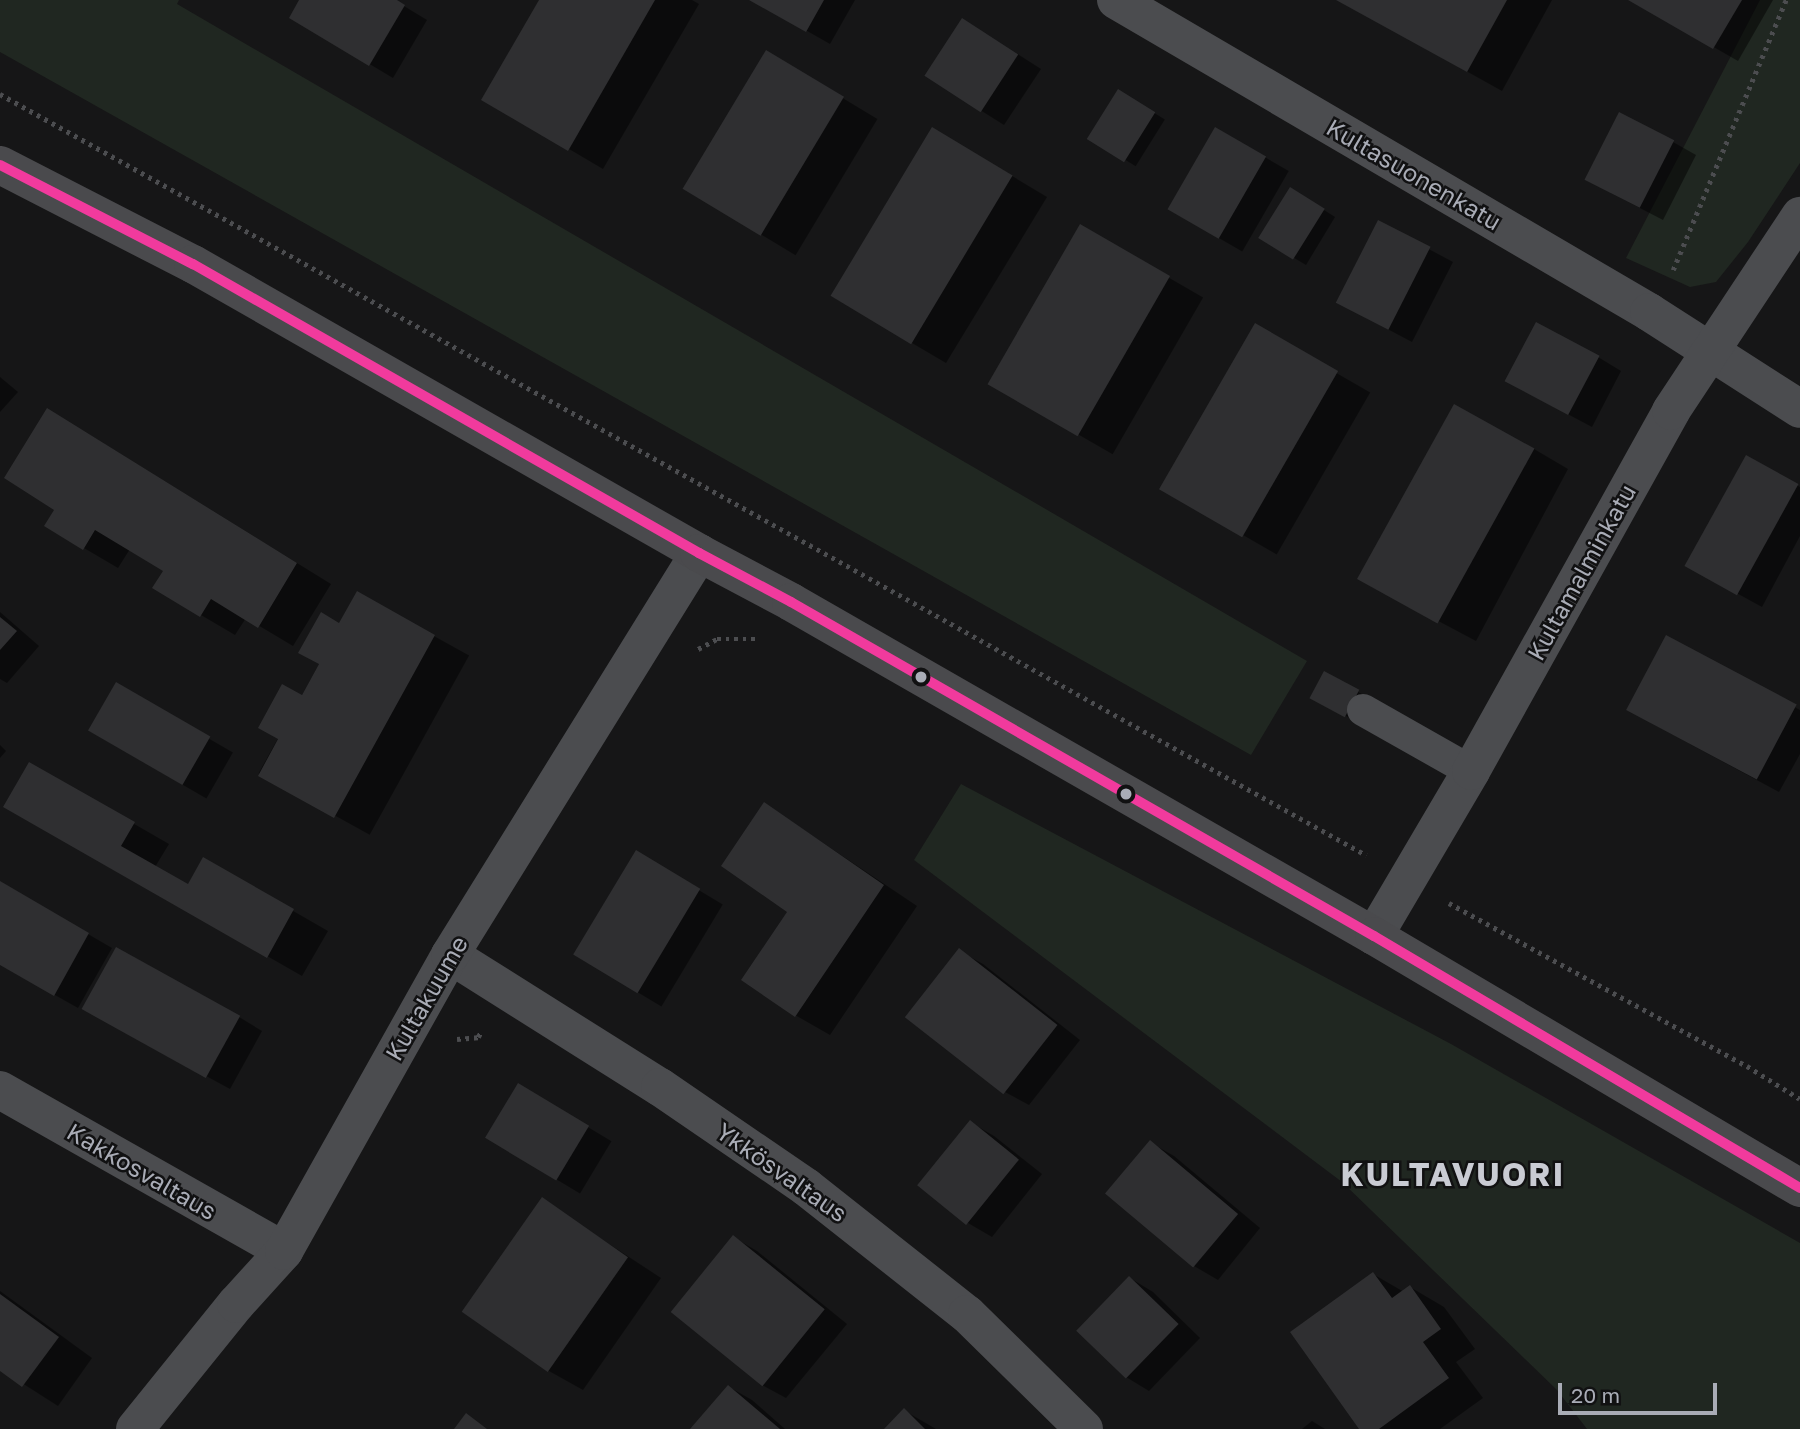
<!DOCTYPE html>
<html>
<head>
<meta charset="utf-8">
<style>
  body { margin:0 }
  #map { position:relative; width:1800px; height:1429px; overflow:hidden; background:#161617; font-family:"Golos Text",sans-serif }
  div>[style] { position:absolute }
  .green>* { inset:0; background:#202721 }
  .shadow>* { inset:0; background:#0007; transform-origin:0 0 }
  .building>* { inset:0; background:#2f2f31; transform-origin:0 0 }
  .path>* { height:4.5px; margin-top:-2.25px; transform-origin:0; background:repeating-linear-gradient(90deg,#4c4d50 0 3.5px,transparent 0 8.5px) }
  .lane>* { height:32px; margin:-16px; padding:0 16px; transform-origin:16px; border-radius:16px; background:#4b4c4f }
  .street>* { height:38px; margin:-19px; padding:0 19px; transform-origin:19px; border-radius:19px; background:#4b4c4f }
  .secondary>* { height:38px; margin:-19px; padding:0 19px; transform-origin:19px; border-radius:19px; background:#4a4a4d }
  .bus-1>* { height:10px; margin:-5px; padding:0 5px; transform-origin:5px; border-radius:5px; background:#f13a9d }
  .dots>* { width:19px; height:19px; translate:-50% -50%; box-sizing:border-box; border:4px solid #111112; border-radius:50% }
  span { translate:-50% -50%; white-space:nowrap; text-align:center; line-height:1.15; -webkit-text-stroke:5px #111112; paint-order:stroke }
  .street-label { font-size:24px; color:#a9acb6 }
  .district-label { font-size:32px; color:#c9cbd3; font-weight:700; letter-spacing:2px }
  .scale { position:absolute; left:1558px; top:1383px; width:159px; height:32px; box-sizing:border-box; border:4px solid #a9acb6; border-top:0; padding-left:9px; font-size:21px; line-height:24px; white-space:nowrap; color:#a9acb6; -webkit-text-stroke:5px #111112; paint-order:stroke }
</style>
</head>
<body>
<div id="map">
  <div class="green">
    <div style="clip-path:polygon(0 0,179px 0,177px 4px,1307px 661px,1251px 755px,0 52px)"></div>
    <div style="clip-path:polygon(1760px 0,1800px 0,1800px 163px,1748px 242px,1716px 282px,1690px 287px,1626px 258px)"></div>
    <div style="clip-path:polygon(961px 784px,1451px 1044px,1800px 1243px,1800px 1429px,1587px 1429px,1557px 1390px,1342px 1182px,914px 860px)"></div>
  </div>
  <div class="shadow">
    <div style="clip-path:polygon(301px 0,394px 0,427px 20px,393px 78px,291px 17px)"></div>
    <div style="clip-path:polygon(541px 0,692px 0,699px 4px,603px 169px,484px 99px)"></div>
    <div style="clip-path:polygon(753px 0,855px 0,830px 44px)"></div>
    <div style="clip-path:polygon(1339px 0,1552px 0,1502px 91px)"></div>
    <div style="clip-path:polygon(1632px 0,1773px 0,1738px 61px)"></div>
    <div style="clip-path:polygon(986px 34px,1041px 69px,1004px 125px,926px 76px)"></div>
    <div style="left:766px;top:52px;width:130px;height:159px;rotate:31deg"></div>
    <div style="left:1119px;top:91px;width:54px;height:55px;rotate:32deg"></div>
    <div style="left:1216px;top:129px;width:84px;height:93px;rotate:30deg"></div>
    <div style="clip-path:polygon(1673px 142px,1696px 155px,1663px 220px,1611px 193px)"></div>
    <div style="clip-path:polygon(967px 149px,1047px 197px,946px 363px,912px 343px)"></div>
    <div style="clip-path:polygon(1302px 196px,1335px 217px,1306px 265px,1261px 238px)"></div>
    <div style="clip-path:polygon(1378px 222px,1453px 262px,1412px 342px,1361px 315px)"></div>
    <div style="left:1081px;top:227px;width:141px;height:181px;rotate:30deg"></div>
    <div style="left:1255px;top:326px;width:133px;height:187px;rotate:30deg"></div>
    <div style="clip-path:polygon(1598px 357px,1621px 371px,1592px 427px,1530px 394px)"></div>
    <div style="clip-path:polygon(0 377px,18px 392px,0 412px)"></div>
    <div style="clip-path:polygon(82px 430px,331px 584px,293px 646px,246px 618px,235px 635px,201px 615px,155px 587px,165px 571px,130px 549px,118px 568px,84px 548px)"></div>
    <div style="clip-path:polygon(1534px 449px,1568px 469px,1476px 641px,1397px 599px)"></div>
    <div style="clip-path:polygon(1747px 457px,1800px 487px,1800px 536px,1762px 607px,1711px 579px)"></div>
    <div style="left:358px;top:594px;width:127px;height:205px;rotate:29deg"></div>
    <div style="clip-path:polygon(0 612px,39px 646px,7px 683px,0 679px)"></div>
    <div style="clip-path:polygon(1667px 637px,1800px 710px,1800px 754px,1779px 792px,1651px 723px)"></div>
    <div style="left:1324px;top:673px;width:52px;height:27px;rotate:29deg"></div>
    <div style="left:116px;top:685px;width:135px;height:53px;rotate:30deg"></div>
    <div style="clip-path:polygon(0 745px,6px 751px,0 758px)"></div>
    <div style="clip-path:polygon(30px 764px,169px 844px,155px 867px,188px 886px,203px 859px,328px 931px,302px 976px,6px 806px)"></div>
    <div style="clip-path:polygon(765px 804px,917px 906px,830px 1035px,795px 1015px,790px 912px)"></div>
    <div style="left:637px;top:853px;width:100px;height:119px;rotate:31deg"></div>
    <div style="clip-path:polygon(0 883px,112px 948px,78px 1008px,0 964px)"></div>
    <div style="clip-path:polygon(959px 951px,983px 964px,1080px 1040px,1029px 1105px,1005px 1092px,908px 1016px)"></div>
    <div style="clip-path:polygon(239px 1017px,262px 1031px,230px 1089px,107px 1022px)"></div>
    <div style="left:518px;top:1085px;width:109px;height:61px;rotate:31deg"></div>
    <div style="clip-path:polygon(970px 1122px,994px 1136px,1042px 1174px,992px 1237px,968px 1223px,920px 1185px)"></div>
    <div style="clip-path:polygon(1151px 1143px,1174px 1156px,1260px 1228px,1218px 1280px,1194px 1266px)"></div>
    <div style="clip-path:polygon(542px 1200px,661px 1278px,583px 1390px,549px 1371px,465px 1311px)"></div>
    <div style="clip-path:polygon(733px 1237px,757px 1251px,847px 1324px,786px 1398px,762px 1385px)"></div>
    <div style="clip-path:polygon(1373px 1274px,1404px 1292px,1410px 1287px,1444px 1307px,1475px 1349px,1456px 1362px,1483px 1398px,1440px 1429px,1362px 1429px)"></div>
    <div style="clip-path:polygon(1130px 1278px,1153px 1292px,1200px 1338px,1149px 1391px,1126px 1377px)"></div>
    <div style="clip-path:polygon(0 1291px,92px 1358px,58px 1406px,0 1369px)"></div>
    <div style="clip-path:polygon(729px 1387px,752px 1400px,785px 1429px,693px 1429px)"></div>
    <div style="clip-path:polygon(905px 1411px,936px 1429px,886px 1429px)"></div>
    <div style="clip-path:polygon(1312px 1421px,1325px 1429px,1302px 1429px)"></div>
  </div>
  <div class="building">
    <div style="clip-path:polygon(299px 0,397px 0,405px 5px,369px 66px,289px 18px)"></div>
    <div style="clip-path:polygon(539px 0,655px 0,568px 151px,481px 100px)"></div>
    <div style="clip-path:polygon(749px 0,824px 0,806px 32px)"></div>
    <div style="clip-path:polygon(1336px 0,1507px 0,1467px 72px)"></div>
    <div style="clip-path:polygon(1628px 0,1742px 0,1713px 49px)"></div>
    <div style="left:962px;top:18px;width:67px;height:69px;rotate:33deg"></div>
    <div style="left:766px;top:50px;width:91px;height:162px;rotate:31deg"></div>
    <div style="left:1118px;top:89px;width:44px;height:59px;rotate:32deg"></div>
    <div style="left:1619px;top:112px;width:62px;height:76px;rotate:27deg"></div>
    <div style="left:932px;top:127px;width:94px;height:197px;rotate:31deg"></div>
    <div style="left:1215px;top:127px;width:59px;height:95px;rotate:30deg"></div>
    <div style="left:1290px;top:187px;width:41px;height:60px;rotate:32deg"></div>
    <div style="left:1378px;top:220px;width:59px;height:93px;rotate:27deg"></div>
    <div style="left:1080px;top:224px;width:104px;height:185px;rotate:30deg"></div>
    <div style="left:1536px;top:322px;width:72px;height:67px;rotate:28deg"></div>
    <div style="left:1255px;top:323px;width:96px;height:192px;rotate:30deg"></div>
    <div style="left:1454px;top:404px;width:92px;height:200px;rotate:29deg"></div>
    <div style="clip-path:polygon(47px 408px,297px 563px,258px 628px,211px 599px,200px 617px,152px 588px,163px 571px,95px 530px,83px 550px,44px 526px,54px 510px,4px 478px)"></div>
    <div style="left:1746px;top:455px;width:60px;height:127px;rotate:29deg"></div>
    <div style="clip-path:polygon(357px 591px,435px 635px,334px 818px,258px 776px,278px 739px,258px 728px,282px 684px,302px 695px,319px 664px,298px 653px,321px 612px,339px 623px)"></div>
    <div style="clip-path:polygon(0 617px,17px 631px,0 650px)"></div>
    <div style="left:1666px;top:635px;width:148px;height:85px;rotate:28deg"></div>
    <div style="left:1324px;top:671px;width:40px;height:31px;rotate:28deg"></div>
    <div style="left:116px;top:682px;width:109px;height:56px;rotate:30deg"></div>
    <div style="clip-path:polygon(29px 762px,135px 822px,121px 846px,188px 884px,203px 857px,294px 909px,267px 958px,3px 807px)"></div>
    <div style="clip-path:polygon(764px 802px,884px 885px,795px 1017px,741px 980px,787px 912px,721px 866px)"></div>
    <div style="left:636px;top:850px;width:75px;height:122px;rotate:31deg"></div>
    <div style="clip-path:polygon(0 881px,89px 933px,54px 996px,0 965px)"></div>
    <div style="left:116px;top:947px;width:142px;height:71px;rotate:29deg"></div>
    <div style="left:959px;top:948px;width:125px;height:88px;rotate:38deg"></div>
    <div style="left:518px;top:1083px;width:83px;height:64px;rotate:31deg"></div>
    <div style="left:970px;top:1120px;width:63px;height:84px;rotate:39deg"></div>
    <div style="left:1150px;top:1140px;width:115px;height:70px;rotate:40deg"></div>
    <div style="left:542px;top:1197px;width:105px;height:140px;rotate:35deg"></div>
    <div style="left:733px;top:1235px;width:118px;height:99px;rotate:39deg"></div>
    <div style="clip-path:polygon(1373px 1272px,1392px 1298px,1410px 1285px,1441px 1329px,1423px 1342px,1449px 1378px,1379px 1429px,1359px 1429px,1290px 1332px)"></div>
    <div style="left:1129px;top:1276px;width:69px;height:76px;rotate:44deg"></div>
    <div style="clip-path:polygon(0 1294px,59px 1337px,22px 1387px,0 1371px)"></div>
    <div style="clip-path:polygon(728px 1385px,780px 1429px,690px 1429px)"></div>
    <div style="clip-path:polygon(904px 1408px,925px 1429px,884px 1429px)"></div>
    <div style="clip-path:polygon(466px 1413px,487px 1429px,454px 1429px)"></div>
  </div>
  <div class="path">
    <div style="left:0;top:94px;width:1564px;rotate:29.12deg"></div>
    <div style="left:1673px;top:270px;width:293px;rotate:-67.3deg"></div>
    <div style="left:698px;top:649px;width:21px;rotate:-28deg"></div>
    <div style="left:717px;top:639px;width:39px"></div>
    <div style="left:1449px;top:903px;width:340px;rotate:28.7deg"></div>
    <div style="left:1747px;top:1066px;width:62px;rotate:31.9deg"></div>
    <div style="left:457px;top:1039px;width:21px;rotate:-5deg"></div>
    <div style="left:478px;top:1037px;width:8px;rotate:-60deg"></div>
  </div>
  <div class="lane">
    <div style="left:1363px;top:710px;width:124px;rotate:29.5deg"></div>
  </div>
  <div class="street">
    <div style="left:1116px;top:0;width:618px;rotate:30.34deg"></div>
    <div style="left:1649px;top:312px;width:179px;rotate:32.7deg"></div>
    <div style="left:1374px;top:936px;width:191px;rotate:-59.5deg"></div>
    <div style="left:1471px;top:771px;width:412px;rotate:-60.9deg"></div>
    <div style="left:1671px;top:411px;width:234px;rotate:-56.5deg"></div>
    <div style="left:450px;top:955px;width:248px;rotate:32.2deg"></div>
    <div style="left:660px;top:1087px;width:177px;rotate:34.4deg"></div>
    <div style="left:806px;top:1187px;width:205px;rotate:38.3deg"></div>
    <div style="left:967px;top:1314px;width:164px;rotate:44.5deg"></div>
    <div style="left:0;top:1090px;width:326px;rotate:29.5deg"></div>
    <div style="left:135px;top:1429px;width:161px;rotate:-51.1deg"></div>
    <div style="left:236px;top:1304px;width:72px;rotate:-47.8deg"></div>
    <div style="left:284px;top:1251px;width:339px;rotate:-60.7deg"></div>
    <div style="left:450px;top:955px;width:473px;rotate:-58.2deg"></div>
  </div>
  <div class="secondary">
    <div style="left:0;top:165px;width:217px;rotate:27.2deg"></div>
    <div style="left:193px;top:264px;width:583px;rotate:29.73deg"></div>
    <div style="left:699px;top:553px;width:104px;rotate:28deg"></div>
    <div style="left:791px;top:602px;width:672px;rotate:29.81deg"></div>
    <div style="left:1374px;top:936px;width:495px;rotate:30.6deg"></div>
  </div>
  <div class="bus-1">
    <div style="left:0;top:165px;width:217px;rotate:27.2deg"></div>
    <div style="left:193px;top:264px;width:583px;rotate:29.73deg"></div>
    <div style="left:699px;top:553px;width:104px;rotate:28deg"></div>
    <div style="left:791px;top:602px;width:672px;rotate:29.81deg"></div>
    <div style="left:1374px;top:936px;width:495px;rotate:30.6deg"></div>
  </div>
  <div class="dots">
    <div style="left:921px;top:677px;background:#a9acb6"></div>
    <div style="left:1126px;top:794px;background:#a9acb6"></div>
  </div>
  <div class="street-label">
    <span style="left:1414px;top:174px;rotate:30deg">Kultasuonenkatu</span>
    <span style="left:1581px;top:572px;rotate:-61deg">Kultamalminkatu</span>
    <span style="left:426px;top:998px;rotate:-60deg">Kultakuume</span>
    <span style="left:142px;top:1171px;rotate:30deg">Kakkosvaltaus</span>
    <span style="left:782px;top:1172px;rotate:35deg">Ykkösvaltaus</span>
  </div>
  <div class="district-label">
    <span style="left:1453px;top:1174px">KULTAVUORI</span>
  </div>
  <div class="scale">20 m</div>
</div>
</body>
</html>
